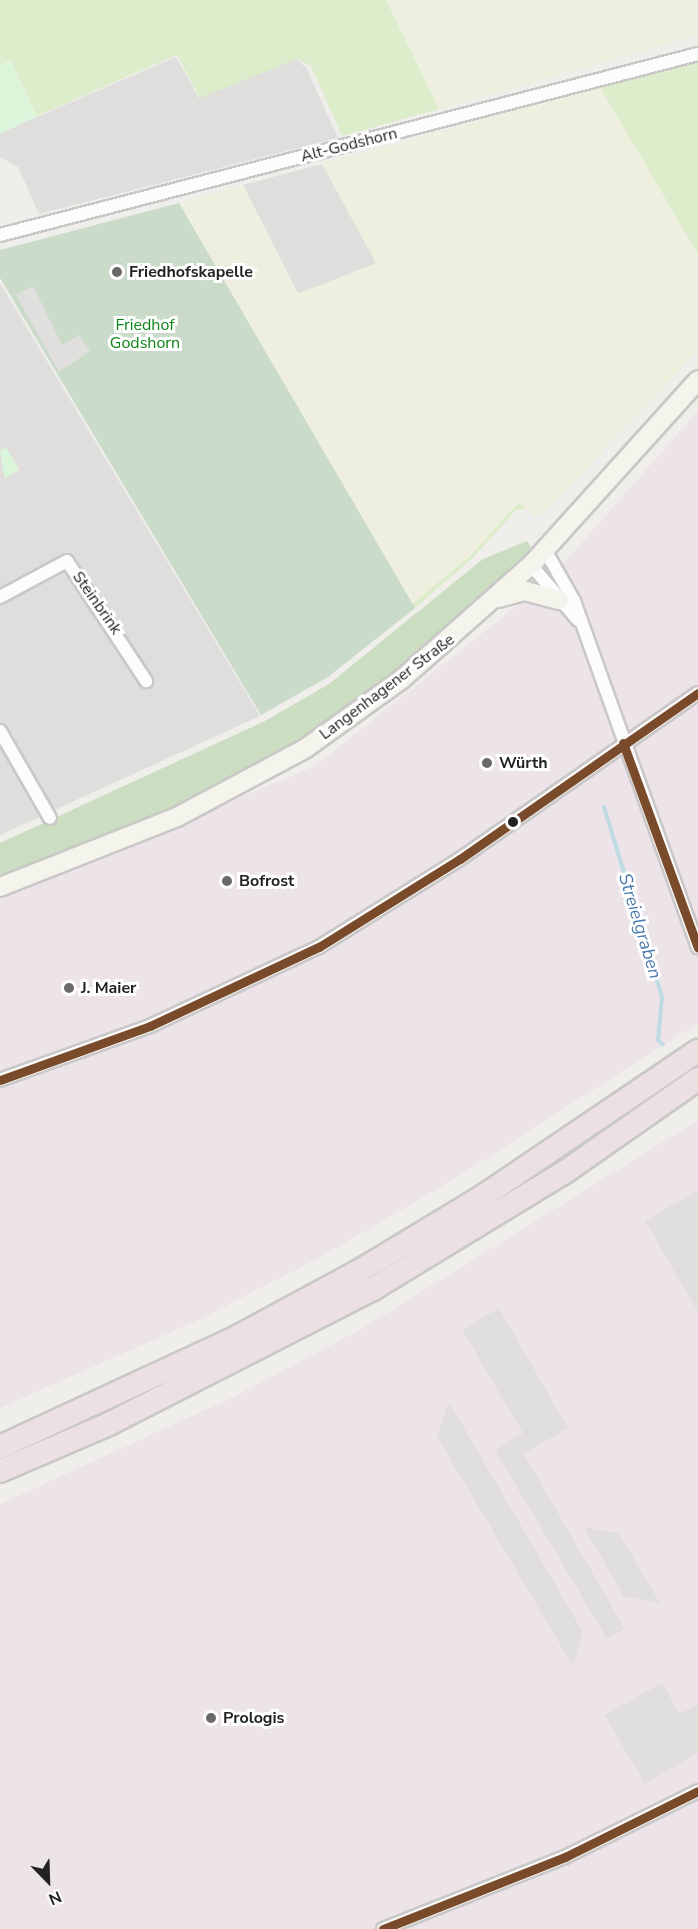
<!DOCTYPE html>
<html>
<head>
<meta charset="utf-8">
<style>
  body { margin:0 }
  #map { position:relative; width:698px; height:1929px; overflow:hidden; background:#f0eeeb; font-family:"Nunito Sans",sans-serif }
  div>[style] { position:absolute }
  .residential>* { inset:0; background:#dfdedc }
  .industrial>* { inset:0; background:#ede4e9 }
  .farmland>* { inset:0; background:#efefdf }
  .grass>* { inset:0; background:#ddeccb }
  .forest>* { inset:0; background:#cbdec1 }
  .cemetery>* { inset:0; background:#cadbca }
  .park>* { inset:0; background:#daf5da }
  .parking>* { inset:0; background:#e0dfde }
  .stream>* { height:4px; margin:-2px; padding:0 2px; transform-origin:2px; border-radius:2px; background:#bfdbe3 }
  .roads { filter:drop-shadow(2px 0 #c9c8c7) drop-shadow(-2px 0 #c9c8c7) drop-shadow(0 2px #c9c8c7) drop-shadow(0 -2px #c9c8c7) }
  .street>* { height:12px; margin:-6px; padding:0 6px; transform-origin:6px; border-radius:6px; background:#fdfcfc }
  .secondary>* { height:18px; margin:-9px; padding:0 9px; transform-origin:9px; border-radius:9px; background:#f4f4ed }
  .highway>* { height:22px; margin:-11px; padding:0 11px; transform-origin:11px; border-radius:11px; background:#ece0e2 }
  .bus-1>* { height:9px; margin:-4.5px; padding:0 4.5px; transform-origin:4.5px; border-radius:4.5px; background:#7a4b2a }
  .dots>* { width:16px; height:16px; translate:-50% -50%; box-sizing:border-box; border:3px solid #fff; border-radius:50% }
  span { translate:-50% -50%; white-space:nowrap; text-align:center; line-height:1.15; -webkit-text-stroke:6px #fff; paint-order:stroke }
  .street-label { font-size:16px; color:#222 }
  .poi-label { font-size:16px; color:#222; font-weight:700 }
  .left { translate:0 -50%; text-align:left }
  .park-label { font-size:16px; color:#0c8416 }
  .water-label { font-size:18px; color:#4a7aab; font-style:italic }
  .north { position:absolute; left:18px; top:1851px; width:60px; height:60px; -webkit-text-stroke:4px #fff; paint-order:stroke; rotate:157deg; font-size:16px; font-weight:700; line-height:24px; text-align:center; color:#222 }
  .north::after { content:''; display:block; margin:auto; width:21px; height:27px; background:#222; clip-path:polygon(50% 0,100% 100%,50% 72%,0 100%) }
</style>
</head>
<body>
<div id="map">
  <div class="residential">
    <div style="clip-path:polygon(176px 57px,199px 98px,297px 59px,307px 69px,338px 138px,39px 214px,18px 167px,0 157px,0 133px)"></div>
    <div style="clip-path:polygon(322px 164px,377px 263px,298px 294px,243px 185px)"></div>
    <div style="clip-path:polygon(0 283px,260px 716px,0 835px)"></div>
  </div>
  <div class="industrial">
    <div style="clip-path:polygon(698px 411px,698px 1023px,451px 1181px,324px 1255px,201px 1319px,0 1408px,0 898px,315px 766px,548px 581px)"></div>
    <div style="clip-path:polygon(698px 1120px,698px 1929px,0 1929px,0 1504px,229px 1399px,358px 1331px)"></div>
  </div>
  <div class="farmland">
    <div style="clip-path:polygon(386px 0,697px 0,698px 35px,439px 109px)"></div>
    <div style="clip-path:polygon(600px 87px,698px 254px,698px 351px,548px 508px,535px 517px,519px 502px,470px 556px,412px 604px,179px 203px,243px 185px,298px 294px,376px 263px,322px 164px)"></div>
  </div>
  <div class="grass">
    <div style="clip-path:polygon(0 0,386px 0,439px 109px,342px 136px,311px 66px,297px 59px,200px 98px,177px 55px,37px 116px,11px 60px,0 65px)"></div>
    <div style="clip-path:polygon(698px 60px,698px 254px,600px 87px)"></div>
    <div style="clip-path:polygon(519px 502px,526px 509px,516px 510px,474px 557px,415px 608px,412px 604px,470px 556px)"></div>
  </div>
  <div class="forest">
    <div style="clip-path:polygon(527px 541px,532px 549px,491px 595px,400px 674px,303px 744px,174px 813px,0 881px,0 843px,265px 721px,329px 684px,483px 559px)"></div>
  </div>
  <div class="cemetery">
    <div style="clip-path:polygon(179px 203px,415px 608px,328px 677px,261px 715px,0 278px,0 250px)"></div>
  </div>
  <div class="park">
    <div style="clip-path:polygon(10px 60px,37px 116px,0 134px,0 65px)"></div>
    <div style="clip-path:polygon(6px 447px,19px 470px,5px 479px,0 451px)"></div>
  </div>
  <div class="parking">
    <div style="clip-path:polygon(33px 286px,62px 345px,79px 335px,90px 351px,59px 372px,16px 295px)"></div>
    <div style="clip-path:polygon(696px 1191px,698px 1194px,698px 1312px,645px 1221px)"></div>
    <div style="clip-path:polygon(499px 1308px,568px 1428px,524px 1454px,625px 1629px,607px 1639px,495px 1450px,523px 1433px,462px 1330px)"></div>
    <div style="clip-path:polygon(449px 1402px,583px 1632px,573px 1666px,437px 1437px)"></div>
    <div style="clip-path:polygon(584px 1527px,619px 1533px,660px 1603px,624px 1597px)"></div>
    <div style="clip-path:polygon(662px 1683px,680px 1714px,698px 1704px,698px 1753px,645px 1784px,604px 1715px)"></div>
  </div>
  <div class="stream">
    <div style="left:604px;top:807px;width:199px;rotate:73deg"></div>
    <div style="left:662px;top:997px;width:43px;rotate:95.3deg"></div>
    <div style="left:658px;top:1040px;width:7px;rotate:45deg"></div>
  </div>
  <div class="roads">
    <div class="street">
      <div style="left:0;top:235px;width:721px;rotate:-14.54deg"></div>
      <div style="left:545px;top:550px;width:59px;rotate:60.4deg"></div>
      <div style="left:574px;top:601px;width:368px;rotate:70.3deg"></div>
      <div style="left:531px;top:565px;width:72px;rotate:49.5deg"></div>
      <div style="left:0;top:597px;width:76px;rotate:-28.2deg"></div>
      <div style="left:67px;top:561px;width:144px;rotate:56.6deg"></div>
      <div style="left:0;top:731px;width:100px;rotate:60.1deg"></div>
      <div style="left:0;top:1080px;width:159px;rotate:-19.8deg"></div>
      <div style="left:150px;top:1026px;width:187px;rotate:-25.1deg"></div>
      <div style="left:319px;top:947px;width:166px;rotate:-32deg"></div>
      <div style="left:460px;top:859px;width:290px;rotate:-34.9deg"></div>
      <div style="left:383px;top:1929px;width:196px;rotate:-21.6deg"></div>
      <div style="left:565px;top:1857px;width:148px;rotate:-26.4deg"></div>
    </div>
    <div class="secondary">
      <div style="left:498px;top:598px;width:28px;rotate:-15deg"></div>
      <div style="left:525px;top:591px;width:35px;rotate:15deg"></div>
      <div style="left:0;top:887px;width:190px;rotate:-21.6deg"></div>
      <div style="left:177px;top:817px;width:146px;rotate:-28.1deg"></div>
      <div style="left:306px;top:748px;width:118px;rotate:-35.7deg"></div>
      <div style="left:402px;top:679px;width:172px;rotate:-41.5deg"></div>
      <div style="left:531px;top:565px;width:249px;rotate:-47.9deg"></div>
    </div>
    <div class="highway">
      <div style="left:0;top:1447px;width:261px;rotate:-24.9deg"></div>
      <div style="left:237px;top:1337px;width:141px;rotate:-28.4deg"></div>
      <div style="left:361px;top:1270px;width:141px;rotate:-31.1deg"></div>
      <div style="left:482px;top:1197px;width:261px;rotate:-34.1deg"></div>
      <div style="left:0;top:1471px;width:119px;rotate:-23.3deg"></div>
      <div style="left:109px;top:1424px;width:297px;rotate:-27.1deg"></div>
      <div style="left:373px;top:1289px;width:225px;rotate:-31.4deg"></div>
      <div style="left:565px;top:1172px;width:162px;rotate:-35deg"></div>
    </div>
  </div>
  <div class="bus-1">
    <div style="left:623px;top:743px;width:218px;rotate:69.9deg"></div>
    <div style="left:0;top:1080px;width:159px;rotate:-19.8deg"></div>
    <div style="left:150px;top:1026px;width:187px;rotate:-25.1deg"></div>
    <div style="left:319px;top:947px;width:166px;rotate:-32deg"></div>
    <div style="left:460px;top:859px;width:290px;rotate:-34.9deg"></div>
    <div style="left:383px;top:1929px;width:196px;rotate:-21.6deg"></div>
    <div style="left:565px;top:1857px;width:148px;rotate:-26.4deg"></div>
  </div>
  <div class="dots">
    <div style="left:117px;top:272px;background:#6a6968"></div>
    <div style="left:487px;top:763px;background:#6a6968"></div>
    <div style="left:513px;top:822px;background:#222"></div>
    <div style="left:227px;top:881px;background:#6a6968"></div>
    <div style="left:69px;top:988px;background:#6a6968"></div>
    <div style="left:211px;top:1718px;background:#6a6968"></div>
  </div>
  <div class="street-label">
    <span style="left:349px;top:145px;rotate:-14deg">Alt-Godshorn</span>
    <span style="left:97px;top:603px;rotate:55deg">Steinbrink</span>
    <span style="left:387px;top:687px;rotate:-37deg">Langenhagener Straße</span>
  </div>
  <div class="poi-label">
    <span class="left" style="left:129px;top:272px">Friedhofskapelle</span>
    <span class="left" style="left:499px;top:763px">Würth</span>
    <span class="left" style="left:239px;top:881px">Bofrost</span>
    <span class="left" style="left:81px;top:988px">J. Maier</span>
    <span class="left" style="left:223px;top:1718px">Prologis</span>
  </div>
  <div class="park-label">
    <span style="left:145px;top:334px">Friedhof<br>Godshorn</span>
  </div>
  <div class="water-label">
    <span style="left:640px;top:926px;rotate:73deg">Streielgraben</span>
  </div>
  <div class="north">N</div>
</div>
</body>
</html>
